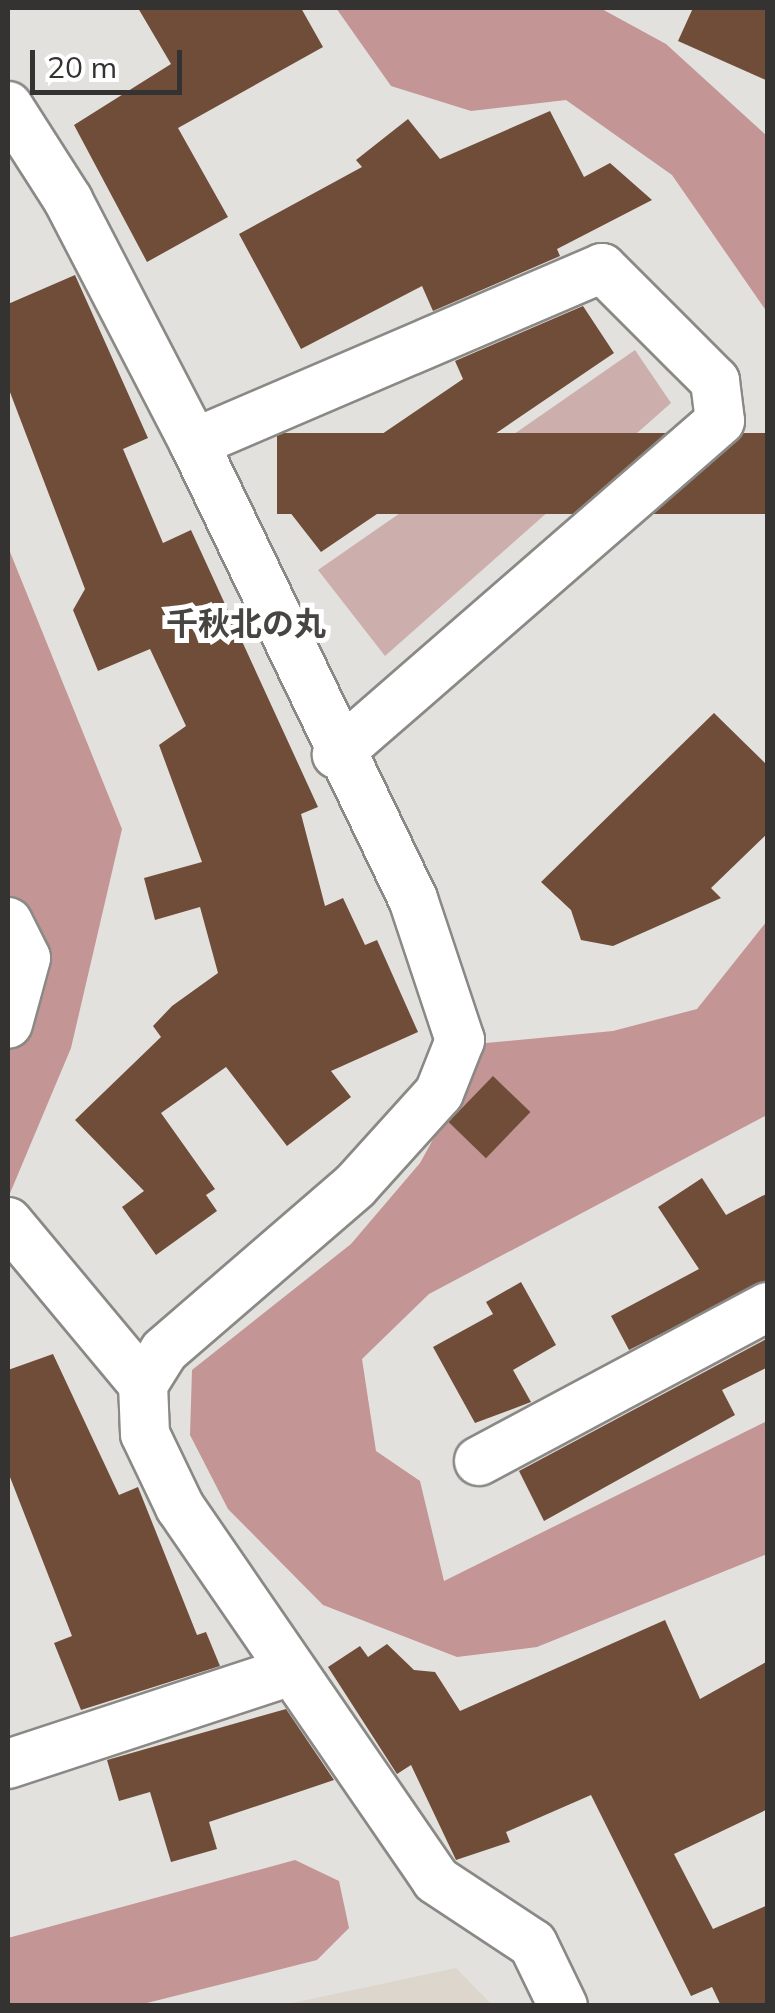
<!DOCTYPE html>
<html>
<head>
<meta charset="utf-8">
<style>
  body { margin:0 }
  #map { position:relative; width:775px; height:2013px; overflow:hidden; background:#e3e1de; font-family:Mulish,"Noto Sans JP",sans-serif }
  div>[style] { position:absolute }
  .built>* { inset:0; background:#dcd6cc }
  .green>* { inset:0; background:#ccaead }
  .forest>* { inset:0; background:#c39594 }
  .building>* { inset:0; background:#6f4d39; transform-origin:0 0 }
  .roads { filter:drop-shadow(2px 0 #8b8986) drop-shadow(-2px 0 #8b8986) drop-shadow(0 2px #8b8986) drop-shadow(0 -2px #8b8986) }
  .minor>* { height:48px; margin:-24px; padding:0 24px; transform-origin:24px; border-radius:24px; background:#fff }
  span { translate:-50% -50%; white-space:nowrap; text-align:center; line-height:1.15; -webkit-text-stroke:10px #fff; paint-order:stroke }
  .quarter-label { font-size:32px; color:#464542; font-weight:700 }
  .frame { position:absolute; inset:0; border:10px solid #343332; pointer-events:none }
  .scale { position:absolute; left:30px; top:50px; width:152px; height:45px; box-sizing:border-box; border:5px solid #343332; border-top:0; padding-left:12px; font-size:30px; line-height:35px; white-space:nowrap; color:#343332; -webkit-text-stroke:8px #fff; paint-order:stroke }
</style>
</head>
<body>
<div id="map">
  <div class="built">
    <div style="clip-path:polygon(456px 1968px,492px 2005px,283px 2005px)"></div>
  </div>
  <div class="green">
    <div style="clip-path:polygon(635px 350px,671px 403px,385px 656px,318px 570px)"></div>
  </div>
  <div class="forest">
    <div style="clip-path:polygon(336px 8px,600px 8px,666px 44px,767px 136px,767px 312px,672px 175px,566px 100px,471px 111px,391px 86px)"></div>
    <div style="clip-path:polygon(8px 547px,122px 829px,71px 1048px,8px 1198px)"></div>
    <div style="clip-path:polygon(767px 921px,767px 1115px,429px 1294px,362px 1359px,376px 1451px,420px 1481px,444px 1581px,767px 1421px,767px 1554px,537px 1647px,457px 1657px,323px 1605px,228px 1509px,190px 1435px,192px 1370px,351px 1244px,420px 1163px,486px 1043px,613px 1031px,697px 1009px)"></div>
    <div style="clip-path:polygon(295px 1860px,339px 1881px,349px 1928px,317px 1960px,139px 2005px,8px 2005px,8px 1938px)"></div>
  </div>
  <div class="building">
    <div style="clip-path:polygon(138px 8px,301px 8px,323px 47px,178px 128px,228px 217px,147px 262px,74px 125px,171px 64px)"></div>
    <div style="clip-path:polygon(693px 8px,768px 8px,768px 81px,678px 41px)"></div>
    <div style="clip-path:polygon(550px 111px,584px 177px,610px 163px,652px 200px,557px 249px,560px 256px,433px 311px,422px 286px,301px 349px,239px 234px,362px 167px,356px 160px,408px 119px,440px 159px)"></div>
    <div style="clip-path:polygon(75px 275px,148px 438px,123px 449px,163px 543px,191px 530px,318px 807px,301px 814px,325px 906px,343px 898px,365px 945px,377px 940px,418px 1032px,331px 1071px,351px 1097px,287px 1146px,226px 1067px,161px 1113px,215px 1189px,206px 1195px,217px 1211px,156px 1255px,122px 1207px,144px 1191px,75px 1120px,161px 1037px,153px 1026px,172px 1006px,218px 973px,200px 907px,155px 920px,144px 878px,202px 862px,159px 745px,186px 726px,150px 649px,98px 671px,73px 610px,85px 589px,8px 387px,8px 304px)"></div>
    <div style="clip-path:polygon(583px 306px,614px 353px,321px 552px,282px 502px,463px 379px,455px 361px)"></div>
    <div style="left:768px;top:433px;width:81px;height:491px;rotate:90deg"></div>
    <div style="clip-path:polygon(714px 713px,768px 766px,768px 833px,711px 888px,721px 898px,613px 946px,581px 940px,571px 910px,541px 882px)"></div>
    <div style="left:493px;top:1076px;width:52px;height:64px;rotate:44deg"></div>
    <div style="clip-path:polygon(702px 1178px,726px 1215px,768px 1193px,768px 1280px,629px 1350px,611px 1316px,699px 1269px,658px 1207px)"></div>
    <div style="clip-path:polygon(521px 1282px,556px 1345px,513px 1370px,531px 1402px,475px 1423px,433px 1347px,493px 1314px,486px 1302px)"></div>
    <div style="clip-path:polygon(768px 1338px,768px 1367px,722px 1390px,735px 1415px,544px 1521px,519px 1471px)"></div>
    <div style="clip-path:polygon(53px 1354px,119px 1495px,138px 1487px,197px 1635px,206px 1632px,220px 1666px,81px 1710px,54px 1643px,72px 1636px,8px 1472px,8px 1370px)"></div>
    <div style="clip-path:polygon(665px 1620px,700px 1699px,768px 1661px,768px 1809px,674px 1854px,713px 1929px,768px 1905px,768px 2006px,721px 2006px,712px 1987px,691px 1996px,591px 1795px,506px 1832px,510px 1842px,456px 1860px,411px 1765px,397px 1774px,328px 1667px,360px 1646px,368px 1657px,387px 1644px,414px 1670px,435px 1672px,460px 1711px)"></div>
    <div style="clip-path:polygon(286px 1709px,334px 1780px,209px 1822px,217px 1849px,171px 1862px,150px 1792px,119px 1801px,107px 1760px)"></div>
  </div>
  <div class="roads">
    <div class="minor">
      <div style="left:8px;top:106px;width:112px;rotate:57.4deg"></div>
      <div style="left:68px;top:200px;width:274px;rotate:62.6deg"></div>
      <div style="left:194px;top:443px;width:506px;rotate:64.35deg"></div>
      <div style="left:413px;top:899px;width:149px;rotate:71.6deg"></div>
      <div style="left:460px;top:1040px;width:57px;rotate:111.6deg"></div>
      <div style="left:439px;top:1093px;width:125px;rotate:132.1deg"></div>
      <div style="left:355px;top:1186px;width:252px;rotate:139.2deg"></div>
      <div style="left:164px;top:1351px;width:39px;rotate:122deg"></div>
      <div style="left:143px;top:1384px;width:50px;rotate:87.7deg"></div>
      <div style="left:145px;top:1434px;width:81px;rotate:64.4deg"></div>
      <div style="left:180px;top:1507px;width:452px;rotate:55.5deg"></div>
      <div style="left:436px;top:1880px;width:116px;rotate:33.4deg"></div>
      <div style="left:533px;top:1944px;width:69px;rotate:64.2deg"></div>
      <div style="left:194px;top:443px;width:444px;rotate:-23.2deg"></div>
      <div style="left:602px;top:268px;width:160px;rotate:45deg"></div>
      <div style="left:715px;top:381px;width:40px;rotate:82.9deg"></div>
      <div style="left:720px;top:421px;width:508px;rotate:138.99deg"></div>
      <div style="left:8px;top:922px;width:40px;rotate:63.4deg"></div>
      <div style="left:26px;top:958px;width:68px;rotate:105.3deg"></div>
      <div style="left:8px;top:1222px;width:211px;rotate:50.2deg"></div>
      <div style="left:479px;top:1461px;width:327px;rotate:-28.1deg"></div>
      <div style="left:8px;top:1764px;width:295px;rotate:-18.2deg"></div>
    </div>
  </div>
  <div class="quarter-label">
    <span style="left:246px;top:623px">千秋北の丸</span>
  </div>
  <div class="frame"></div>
  <div class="scale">20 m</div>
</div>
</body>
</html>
